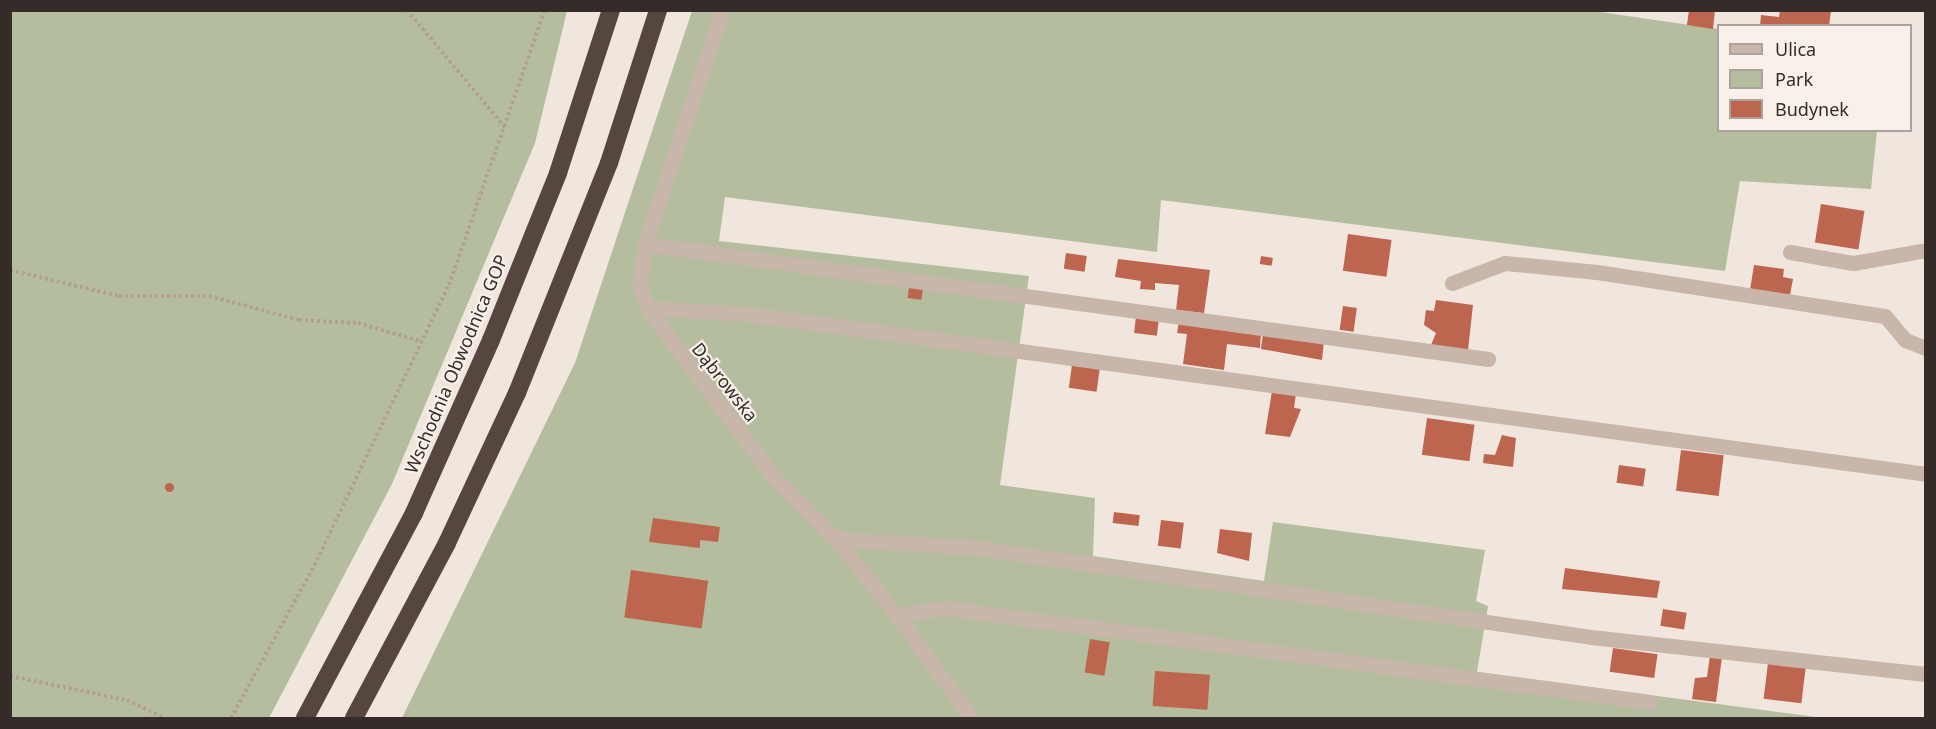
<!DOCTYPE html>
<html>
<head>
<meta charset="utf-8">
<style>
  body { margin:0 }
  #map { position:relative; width:1936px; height:729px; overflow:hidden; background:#f0e6dd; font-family:"Noto Sans",sans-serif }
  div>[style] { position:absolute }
  .green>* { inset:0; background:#b4be9e }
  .building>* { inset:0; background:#bd654e; transform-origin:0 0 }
  .round { border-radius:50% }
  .path>* { height:4px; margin-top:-2px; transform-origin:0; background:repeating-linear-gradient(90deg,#b3a094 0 3px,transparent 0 6px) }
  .minor>* { height:15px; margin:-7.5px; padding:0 7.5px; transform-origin:7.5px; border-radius:7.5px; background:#c7b6a9 }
  .highway>* { height:18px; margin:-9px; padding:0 9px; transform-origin:9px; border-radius:9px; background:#554640 }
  span { translate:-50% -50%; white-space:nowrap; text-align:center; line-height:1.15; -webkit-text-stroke:4.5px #f8f0e9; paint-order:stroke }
  .street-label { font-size:18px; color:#352c29 }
  .frame { position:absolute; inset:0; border:12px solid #352c29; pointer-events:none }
  .legend { position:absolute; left:1717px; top:24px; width:195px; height:108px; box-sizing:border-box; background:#f8f0e9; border:2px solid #aaa29c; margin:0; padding:8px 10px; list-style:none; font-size:18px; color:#352c29 }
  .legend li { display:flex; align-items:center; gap:12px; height:30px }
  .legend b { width:30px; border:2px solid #aaa29c }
</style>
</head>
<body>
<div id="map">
  <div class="green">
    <div style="clip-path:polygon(10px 11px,567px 11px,535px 143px,392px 484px,269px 718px,11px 718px)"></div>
    <div style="clip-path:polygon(692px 11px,1593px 11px,1718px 29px,1718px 130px,1877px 131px,1871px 189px,1740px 181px,1725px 271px,1161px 200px,1157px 252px,725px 197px,719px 241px,1029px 276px,1000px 485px,1095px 498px,1093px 556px,1264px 581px,1273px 522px,1485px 550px,1476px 601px,1488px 606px,1477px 672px,1824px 718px,402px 718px,575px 363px)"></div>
  </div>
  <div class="building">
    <div style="clip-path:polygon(1689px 10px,1715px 10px,1713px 29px,1687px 25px)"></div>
    <div style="clip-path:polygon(1780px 10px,1831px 11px,1829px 26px,1760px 26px,1761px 15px,1779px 17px)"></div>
    <div style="left:1821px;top:204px;width:44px;height:39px;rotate:9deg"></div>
    <div style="left:1348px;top:234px;width:44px;height:37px;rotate:8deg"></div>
    <div style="left:1066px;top:253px;width:21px;height:16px;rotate:8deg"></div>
    <div style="left:1261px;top:256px;width:12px;height:8px;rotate:9deg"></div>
    <div style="clip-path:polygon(1118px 259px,1210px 270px,1204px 313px,1176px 310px,1179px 285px,1155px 283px,1155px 290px,1140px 289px,1141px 281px,1115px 277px)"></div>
    <div style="clip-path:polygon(1754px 265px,1784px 269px,1783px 277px,1793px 279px,1790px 295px,1750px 290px)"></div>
    <div style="left:909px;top:287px;width:14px;height:11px;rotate:8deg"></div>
    <div style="clip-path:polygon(1436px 300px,1473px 305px,1468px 350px,1431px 345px,1436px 333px,1424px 325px,1426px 310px,1434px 311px)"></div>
    <div style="left:1343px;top:306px;width:14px;height:24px;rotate:8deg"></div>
    <div style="left:1136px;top:317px;width:23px;height:16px;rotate:7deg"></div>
    <div style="clip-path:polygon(1179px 322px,1261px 333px,1260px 348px,1227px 344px,1224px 370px,1183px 364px,1187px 334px,1177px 333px)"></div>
    <div style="clip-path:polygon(1263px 333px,1324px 341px,1322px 360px,1261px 349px)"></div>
    <div style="left:1072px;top:365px;width:28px;height:23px;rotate:8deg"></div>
    <div style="clip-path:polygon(1272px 391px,1296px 394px,1294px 408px,1301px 409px,1290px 437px,1265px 434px)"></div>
    <div style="left:1427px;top:418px;width:48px;height:37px;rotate:8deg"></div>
    <div style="clip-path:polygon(1502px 435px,1516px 438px,1513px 467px,1483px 463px,1484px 454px,1495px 455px)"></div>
    <div style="left:1681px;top:450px;width:43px;height:41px;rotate:7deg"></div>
    <div style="left:1619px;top:465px;width:27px;height:18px;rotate:8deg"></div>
    <div class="round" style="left:164.5px;top:482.5px;width:9px;height:9px"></div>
    <div style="left:1114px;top:512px;width:26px;height:11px;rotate:7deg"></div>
    <div style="clip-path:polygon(653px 518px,720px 527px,718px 542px,700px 540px,700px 548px,649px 542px)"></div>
    <div style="left:1161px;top:520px;width:23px;height:26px;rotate:7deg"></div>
    <div style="clip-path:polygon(1220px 529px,1252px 533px,1249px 561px,1217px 553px)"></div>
    <div style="clip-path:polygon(1565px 568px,1660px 581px,1657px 598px,1562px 589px)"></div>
    <div style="left:631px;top:570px;width:78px;height:48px;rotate:8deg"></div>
    <div style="left:1663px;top:609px;width:24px;height:17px;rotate:9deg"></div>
    <div style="left:1090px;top:639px;width:20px;height:34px;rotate:9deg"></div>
    <div style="left:1613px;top:648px;width:45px;height:24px;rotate:8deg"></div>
    <div style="clip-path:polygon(1710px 655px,1722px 657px,1716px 702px,1692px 699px,1695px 678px,1707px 677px)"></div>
    <div style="left:1768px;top:663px;width:38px;height:36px;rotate:7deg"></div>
    <div style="left:1155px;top:671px;width:55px;height:35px;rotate:4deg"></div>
  </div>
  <div class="path">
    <div style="left:407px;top:10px;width:155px;rotate:50.2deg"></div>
    <div style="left:10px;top:270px;width:112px;rotate:13.4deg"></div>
    <div style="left:119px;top:296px;width:90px"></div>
    <div style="left:209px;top:296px;width:93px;rotate:14.9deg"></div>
    <div style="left:299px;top:320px;width:59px;rotate:2.9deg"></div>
    <div style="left:358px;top:323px;width:65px;rotate:16.2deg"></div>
    <div style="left:10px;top:676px;width:119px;rotate:11.6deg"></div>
    <div style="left:127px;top:700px;width:41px;rotate:25.9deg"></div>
    <div style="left:231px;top:718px;width:180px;rotate:-61.4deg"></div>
    <div style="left:317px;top:560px;width:305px;rotate:-64.4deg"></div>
    <div style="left:449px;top:285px;width:291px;rotate:-70.8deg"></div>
  </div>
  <div class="minor">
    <div style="left:722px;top:10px;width:246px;rotate:108.2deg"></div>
    <div style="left:645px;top:244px;width:42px;rotate:96.8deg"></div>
    <div style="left:640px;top:286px;width:23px;rotate:72deg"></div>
    <div style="left:647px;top:308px;width:210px;rotate:53.1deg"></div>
    <div style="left:773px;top:476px;width:89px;rotate:45deg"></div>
    <div style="left:836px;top:539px;width:97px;rotate:51.2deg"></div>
    <div style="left:897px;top:615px;width:127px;rotate:54.3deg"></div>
    <div style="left:645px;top:244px;width:851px;rotate:7.77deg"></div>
    <div style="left:1790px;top:252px;width:64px;rotate:9.9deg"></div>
    <div style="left:1853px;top:263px;width:74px;rotate:-10.1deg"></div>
    <div style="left:1452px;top:283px;width:57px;rotate:-20.7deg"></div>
    <div style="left:1505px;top:263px;width:92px;rotate:5.6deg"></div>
    <div style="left:1597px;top:272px;width:291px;rotate:8.7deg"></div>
    <div style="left:1885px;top:316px;width:31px;rotate:50deg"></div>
    <div style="left:1905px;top:340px;width:22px;rotate:21deg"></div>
    <div style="left:647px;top:308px;width:101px;rotate:3.4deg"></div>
    <div style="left:748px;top:314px;width:1189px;rotate:7.73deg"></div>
    <div style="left:836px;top:539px;width:142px;rotate:3.6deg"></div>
    <div style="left:978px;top:548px;width:619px;rotate:8.26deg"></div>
    <div style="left:1591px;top:637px;width:337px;rotate:6.3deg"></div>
    <div style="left:897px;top:615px;width:49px;rotate:-8.3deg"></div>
    <div style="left:945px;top:608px;width:711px;rotate:7.59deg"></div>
  </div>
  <div class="highway">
    <div style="left:305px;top:718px;width:232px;rotate:-62deg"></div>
    <div style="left:414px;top:513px;width:189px;rotate:-66deg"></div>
    <div style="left:491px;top:340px;width:180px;rotate:-68.1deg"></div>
    <div style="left:558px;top:173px;width:171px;rotate:-72deg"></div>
    <div style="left:354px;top:718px;width:198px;rotate:-62deg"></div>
    <div style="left:447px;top:543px;width:166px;rotate:-65deg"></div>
    <div style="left:517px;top:393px;width:248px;rotate:-68.2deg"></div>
    <div style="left:609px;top:163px;width:161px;rotate:-72.2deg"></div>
  </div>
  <div class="street-label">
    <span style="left:456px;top:364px;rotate:-67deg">Wschodnia Obwodnica GOP</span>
    <span style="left:725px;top:382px;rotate:52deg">Dąbrowska</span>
  </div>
  <div class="frame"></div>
  <ul class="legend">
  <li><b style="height:8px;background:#c7b6a9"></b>Ulica</li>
  <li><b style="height:16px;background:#b4be9e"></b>Park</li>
  <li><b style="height:16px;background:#bd654e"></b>Budynek</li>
  </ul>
</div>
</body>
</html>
